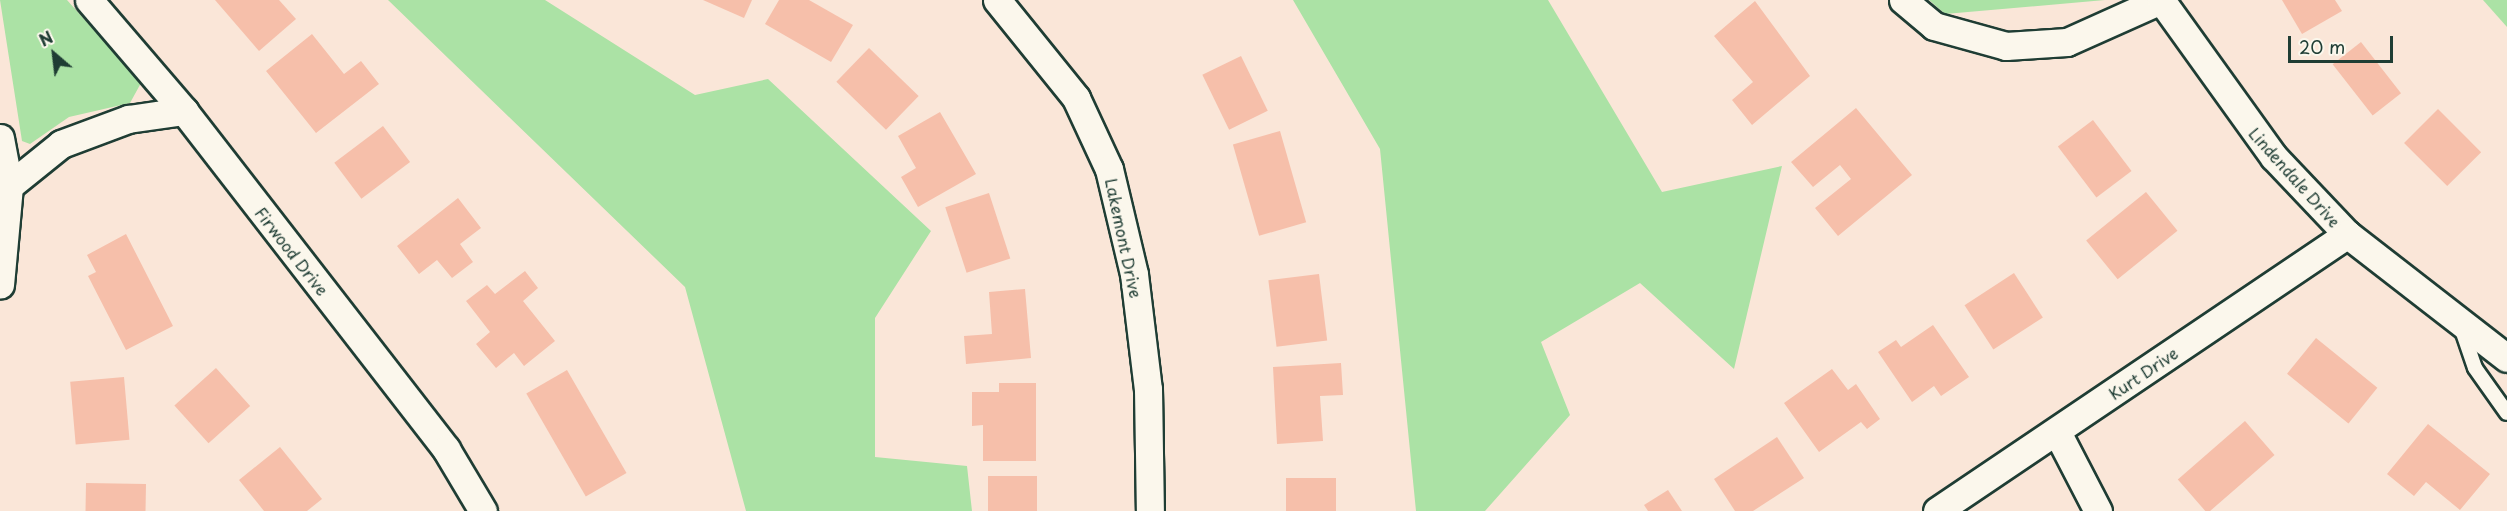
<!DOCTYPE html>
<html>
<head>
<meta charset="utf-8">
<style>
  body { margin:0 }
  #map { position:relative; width:2507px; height:511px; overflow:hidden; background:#fae6d8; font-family:"Playpen Sans",sans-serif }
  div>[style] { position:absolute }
  .green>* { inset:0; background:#abe2a5 }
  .building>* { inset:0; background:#f6bfaa; transform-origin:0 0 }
  .roads { filter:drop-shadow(2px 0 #1f3d34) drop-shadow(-2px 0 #1f3d34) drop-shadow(0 2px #1f3d34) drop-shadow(0 -2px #1f3d34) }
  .lane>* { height:14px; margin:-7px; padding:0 7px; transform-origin:7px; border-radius:7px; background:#fbf7ec }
  .street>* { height:27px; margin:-13.5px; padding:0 13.5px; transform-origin:13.5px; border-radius:13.5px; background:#fbf7ec }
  span { translate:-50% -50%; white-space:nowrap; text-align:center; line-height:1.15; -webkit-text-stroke:6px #fbf7ec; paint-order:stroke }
  .street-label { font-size:16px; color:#1f3d34 }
  .north { position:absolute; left:24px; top:24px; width:60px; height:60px; -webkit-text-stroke:4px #fbf7ec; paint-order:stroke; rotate:332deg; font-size:16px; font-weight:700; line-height:24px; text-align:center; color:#1f3d34 }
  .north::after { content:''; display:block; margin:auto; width:21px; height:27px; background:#1f3d34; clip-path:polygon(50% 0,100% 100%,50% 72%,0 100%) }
  .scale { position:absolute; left:2288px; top:36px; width:105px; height:27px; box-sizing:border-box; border:3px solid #1f3d34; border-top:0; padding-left:8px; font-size:18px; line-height:21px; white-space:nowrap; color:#1f3d34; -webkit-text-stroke:4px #fbf7ec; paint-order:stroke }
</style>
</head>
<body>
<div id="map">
  <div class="green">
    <div style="clip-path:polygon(0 0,67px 0,141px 83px,130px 103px,69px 117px,30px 144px,22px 141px)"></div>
    <div style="clip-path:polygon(388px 0,545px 0,695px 95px,768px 79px,931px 231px,875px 318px,875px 457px,967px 466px,972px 511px,746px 511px,685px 287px)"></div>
    <div style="clip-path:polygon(1293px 0,1548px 0,1662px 192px,1782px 166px,1734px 369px,1640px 283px,1541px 342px,1570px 415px,1485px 511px,1416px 511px,1380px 149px)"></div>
    <div style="clip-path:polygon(1929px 0,2105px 0,1945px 14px)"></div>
    <div style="clip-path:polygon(2483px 0,2507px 0,2507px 27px)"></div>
  </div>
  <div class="building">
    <div style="clip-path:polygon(215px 0,279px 0,296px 19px,259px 51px)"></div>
    <div style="clip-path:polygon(703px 0,752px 0,744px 18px)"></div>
    <div style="clip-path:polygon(779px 0,809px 0,853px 25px,831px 62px,765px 24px)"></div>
    <div style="clip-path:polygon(2282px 0,2335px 0,2342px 11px,2302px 34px)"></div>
    <div style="clip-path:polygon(1755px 1px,1810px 76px,1752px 125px,1732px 100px,1753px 82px,1714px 36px)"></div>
    <div style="clip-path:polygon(312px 34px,344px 74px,361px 61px,379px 84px,316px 133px,266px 71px)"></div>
    <div style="left:2361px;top:42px;width:65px;height:36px;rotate:52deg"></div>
    <div style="left:869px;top:48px;width:69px;height:47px;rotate:44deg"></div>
    <div style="left:1241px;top:56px;width:61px;height:43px;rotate:64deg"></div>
    <div style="clip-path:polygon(1856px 108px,1912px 175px,1838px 236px,1815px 208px,1851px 179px,1840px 165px,1813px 187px,1791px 162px)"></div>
    <div style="left:2438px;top:109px;width:61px;height:48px;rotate:45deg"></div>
    <div style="clip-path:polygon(940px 112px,976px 174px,918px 207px,901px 177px,916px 168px,898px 136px)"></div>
    <div style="left:2093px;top:120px;width:64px;height:44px;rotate:53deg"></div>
    <div style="left:383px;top:126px;width:45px;height:61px;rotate:53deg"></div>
    <div style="left:1280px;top:131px;width:95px;height:49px;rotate:74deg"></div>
    <div style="left:2146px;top:192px;width:50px;height:77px;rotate:51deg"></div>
    <div style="left:989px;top:193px;width:69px;height:46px;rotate:72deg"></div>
    <div style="clip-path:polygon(458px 198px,481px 228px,460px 244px,473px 262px,452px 278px,437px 260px,419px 274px,397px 246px)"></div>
    <div style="clip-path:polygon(126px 234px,173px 326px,126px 350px,88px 276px,96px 272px,87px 255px)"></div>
    <div style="clip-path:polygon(525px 271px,538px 288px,523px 301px,555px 341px,524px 366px,514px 353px,496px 368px,476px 344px,490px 332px,466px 301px,487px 285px,495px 294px)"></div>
    <div style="left:2014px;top:273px;width:53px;height:59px;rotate:57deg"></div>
    <div style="left:1319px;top:274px;width:67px;height:51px;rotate:83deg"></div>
    <div style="clip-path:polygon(1025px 289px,1031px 358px,966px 364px,964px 336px,992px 334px,989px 292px)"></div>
    <div style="clip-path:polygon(1933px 325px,1969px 377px,1941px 396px,1934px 386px,1912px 402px,1878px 352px,1896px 340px,1901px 347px)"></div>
    <div style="left:2316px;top:338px;width:79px;height:46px;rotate:39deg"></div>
    <div style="clip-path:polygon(1341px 363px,1343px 395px,1320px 396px,1323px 441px,1277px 444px,1273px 367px)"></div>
    <div style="left:216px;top:368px;width:51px;height:56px;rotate:48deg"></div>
    <div style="clip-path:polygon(1832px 369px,1848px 390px,1856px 384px,1880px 419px,1867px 429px,1861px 422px,1819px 452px,1784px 403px)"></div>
    <div style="left:567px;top:370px;width:119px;height:47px;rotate:60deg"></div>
    <div style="left:124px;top:377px;width:63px;height:54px;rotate:85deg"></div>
    <div style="clip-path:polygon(999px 383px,1036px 383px,1036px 461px,983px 461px,983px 425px,972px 426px,972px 392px,999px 392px)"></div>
    <div style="left:2245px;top:421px;width:45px;height:89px;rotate:49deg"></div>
    <div style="clip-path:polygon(2428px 424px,2490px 474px,2460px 510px,2426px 482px,2414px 496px,2387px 474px)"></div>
    <div style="clip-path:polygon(1777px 437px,1804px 478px,1753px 511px,1735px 511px,1714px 479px)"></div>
    <div style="clip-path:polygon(280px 447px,322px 499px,307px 511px,264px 511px,239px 480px)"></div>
    <div style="left:1037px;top:476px;width:35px;height:49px;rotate:90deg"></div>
    <div style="left:1286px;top:478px;width:50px;height:33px"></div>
    <div style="left:86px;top:483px;width:60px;height:28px;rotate:1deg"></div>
    <div style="clip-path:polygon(1668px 490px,1682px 511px,1648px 511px,1644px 505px)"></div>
  </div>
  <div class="roads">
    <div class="lane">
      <div style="left:2461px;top:327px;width:43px;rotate:71.1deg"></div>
      <div style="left:2475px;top:368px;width:55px;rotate:54.6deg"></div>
    </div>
    <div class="street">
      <div style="left:89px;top:0;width:146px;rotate:49.4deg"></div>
      <div style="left:184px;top:111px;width:428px;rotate:52.2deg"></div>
      <div style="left:446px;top:449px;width:72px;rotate:59.2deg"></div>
      <div style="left:997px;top:0;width:126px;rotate:51.1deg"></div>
      <div style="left:1076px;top:98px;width:78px;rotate:65.1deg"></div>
      <div style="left:1109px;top:169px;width:108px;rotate:76.6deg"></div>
      <div style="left:1134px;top:274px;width:116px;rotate:83.1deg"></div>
      <div style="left:1148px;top:389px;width:122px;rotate:89.1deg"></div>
      <div style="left:1903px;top:0;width:40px;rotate:40deg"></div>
      <div style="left:1934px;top:26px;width:75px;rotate:15.5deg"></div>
      <div style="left:2006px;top:46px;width:61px;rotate:-3.8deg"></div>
      <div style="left:2067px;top:42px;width:103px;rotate:-24.1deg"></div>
      <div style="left:2161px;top:0;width:193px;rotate:54.3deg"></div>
      <div style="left:2274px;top:157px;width:106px;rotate:46.5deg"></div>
      <div style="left:2347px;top:234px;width:202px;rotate:37.8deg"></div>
      <div style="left:0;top:138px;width:49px;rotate:79.4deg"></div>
      <div style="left:9px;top:186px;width:99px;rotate:95.2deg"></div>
      <div style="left:9px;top:186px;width:67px;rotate:-38.9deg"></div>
      <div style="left:61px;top:144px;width:72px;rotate:-20.5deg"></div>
      <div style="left:128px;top:119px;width:57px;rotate:-8.1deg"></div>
      <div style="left:2057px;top:432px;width:89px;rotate:62.6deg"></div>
      <div style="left:1937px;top:511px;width:495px;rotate:-34deg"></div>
    </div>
  </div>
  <div class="street-label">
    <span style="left:2295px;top:177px;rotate:48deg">Lindendale Drive</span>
    <span style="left:1124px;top:238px;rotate:78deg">Lakemont Drive</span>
    <span style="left:292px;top:251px;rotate:52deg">Firwood Drive</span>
    <span style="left:2143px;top:373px;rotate:-34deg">Kurt Drive</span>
  </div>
  <div class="north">N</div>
  <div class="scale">20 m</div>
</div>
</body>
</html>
